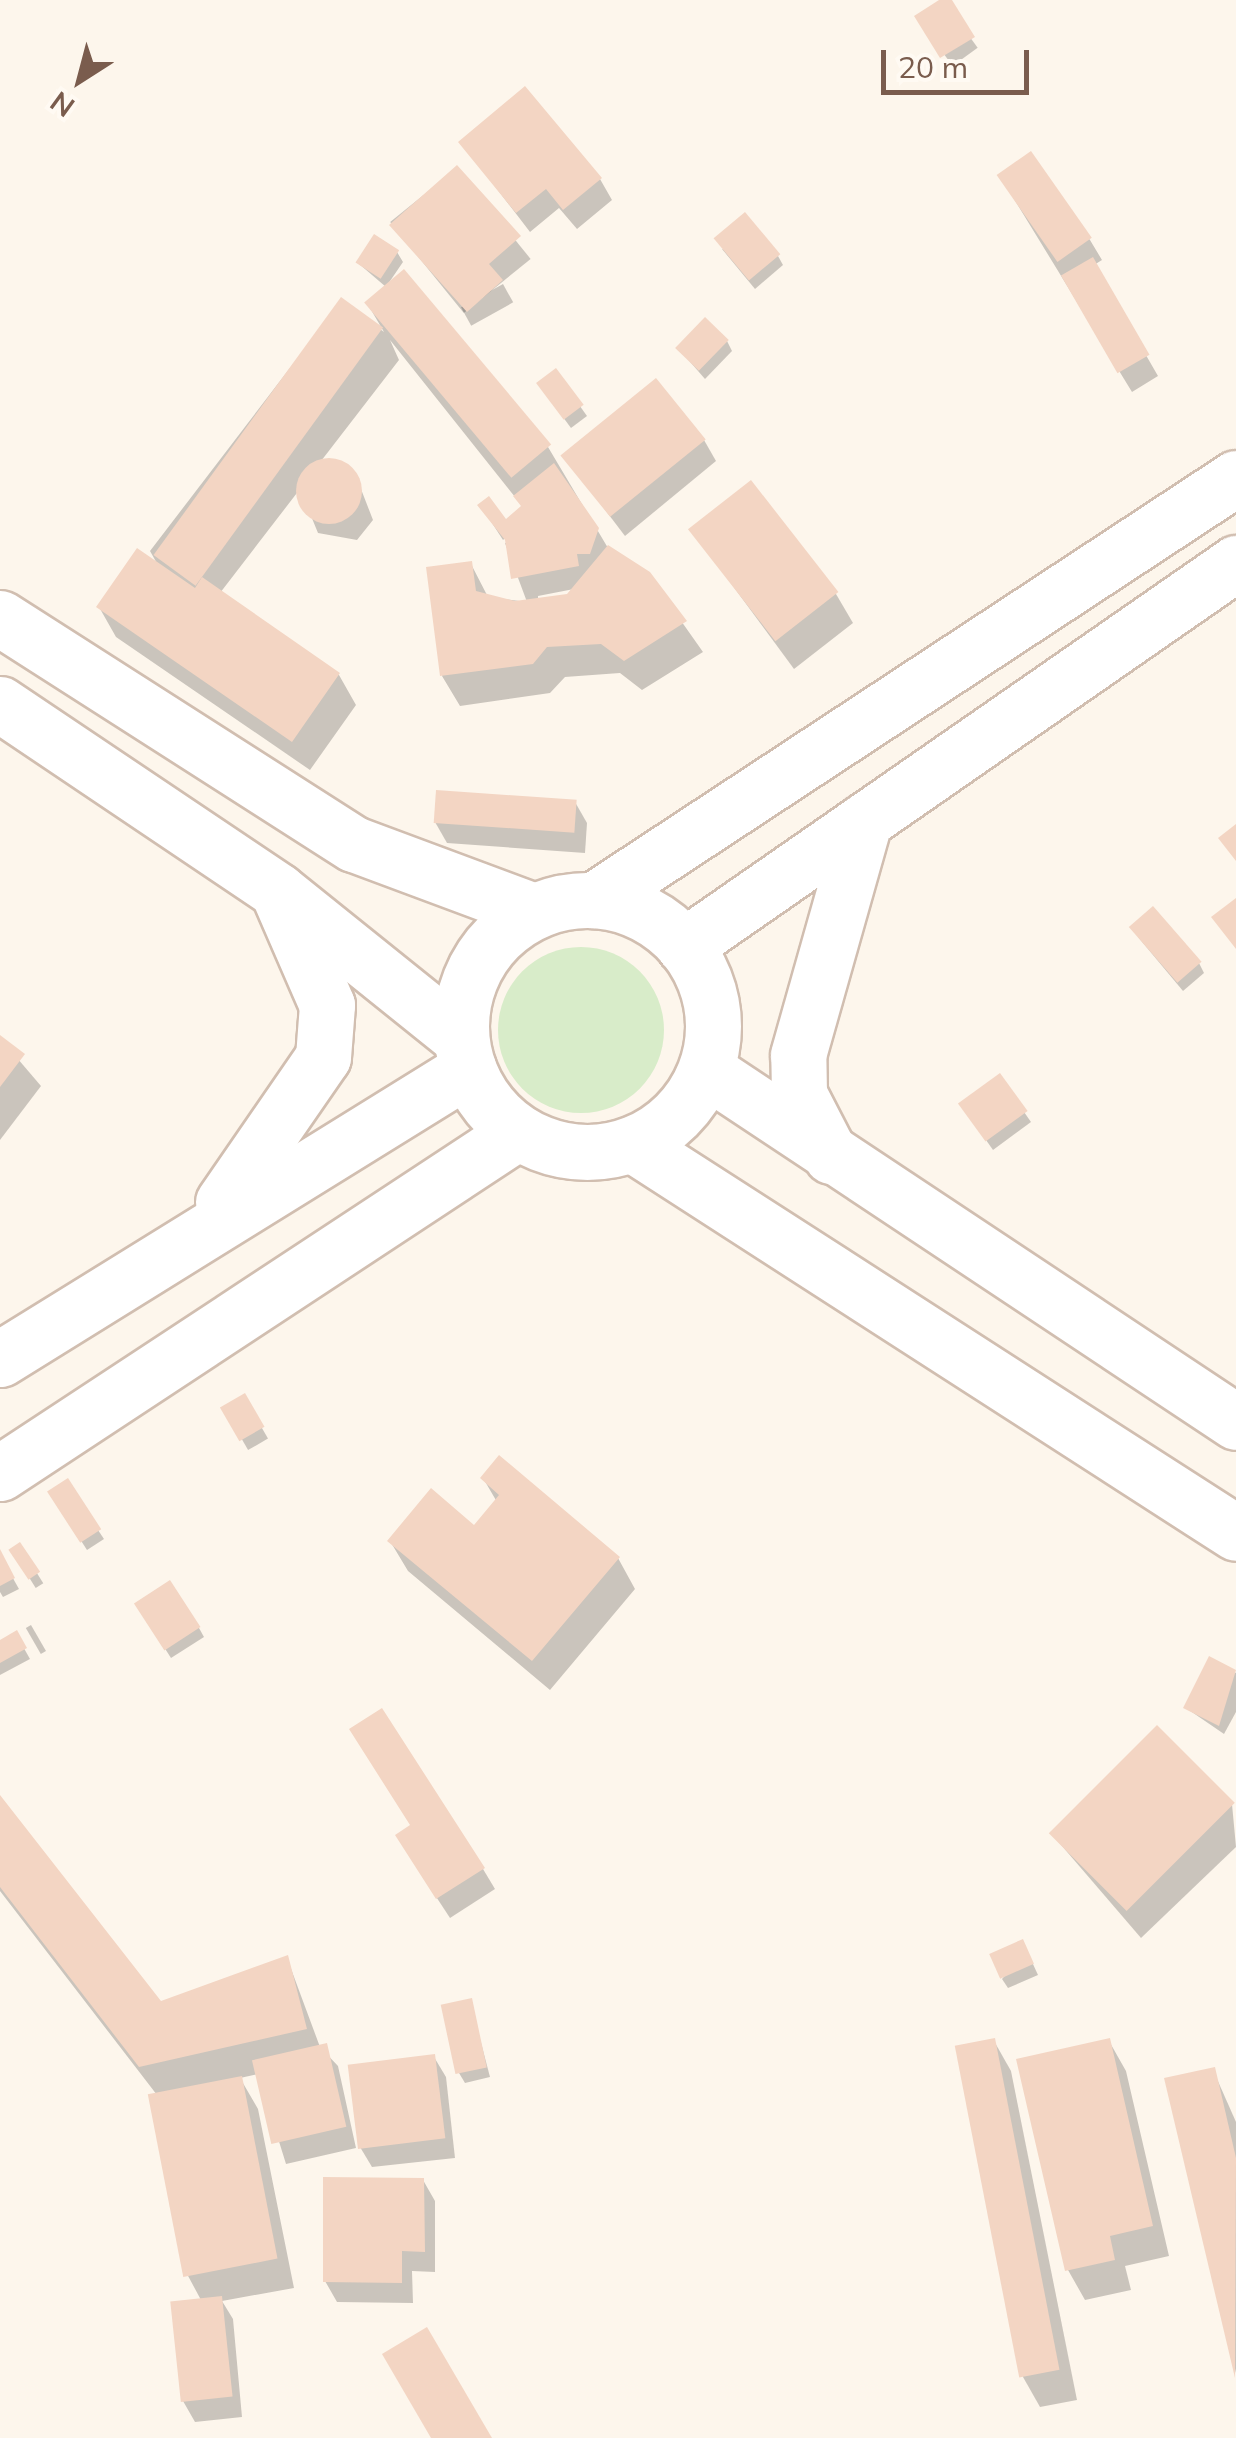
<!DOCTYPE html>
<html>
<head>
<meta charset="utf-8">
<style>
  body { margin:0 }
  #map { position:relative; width:1236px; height:2438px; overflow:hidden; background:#fdf6ec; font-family:Mulish,sans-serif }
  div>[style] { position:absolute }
  .green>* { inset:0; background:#d8ecc9 }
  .round { border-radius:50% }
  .shadow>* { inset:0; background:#0003; transform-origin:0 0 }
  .building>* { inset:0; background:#f3d5c3; transform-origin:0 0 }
  .roads { filter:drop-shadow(2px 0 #d1beb0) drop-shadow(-2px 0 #d1beb0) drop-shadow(0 2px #d1beb0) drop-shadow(0 -2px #d1beb0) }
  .minor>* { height:55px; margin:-27.5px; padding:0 27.5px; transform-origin:27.5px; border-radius:27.5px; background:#fff }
  .minor>.ring { margin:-27.5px; padding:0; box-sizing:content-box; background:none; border:55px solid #fff; border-radius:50% }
  span { translate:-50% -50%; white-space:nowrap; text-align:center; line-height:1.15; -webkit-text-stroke:9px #fffaf3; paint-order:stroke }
  .north { position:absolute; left:30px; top:30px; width:100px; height:100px; -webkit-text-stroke:8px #fffaf3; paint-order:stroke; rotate:216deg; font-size:28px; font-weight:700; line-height:40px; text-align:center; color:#7a5c4d }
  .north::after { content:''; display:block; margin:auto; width:35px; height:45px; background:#7a5c4d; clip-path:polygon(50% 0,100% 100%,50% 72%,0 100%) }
  .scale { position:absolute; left:881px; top:50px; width:148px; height:45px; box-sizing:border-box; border:5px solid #7a5c4d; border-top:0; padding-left:12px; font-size:30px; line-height:35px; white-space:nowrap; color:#7a5c4d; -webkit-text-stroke:8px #fffaf3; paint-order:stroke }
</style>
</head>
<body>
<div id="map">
  <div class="green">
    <div class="round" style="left:498px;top:947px;width:166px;height:166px"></div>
  </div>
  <div class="shadow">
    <div style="left:943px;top:0;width:59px;height:31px;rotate:54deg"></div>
    <div style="clip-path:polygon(461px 142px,600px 179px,612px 200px,577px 229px,559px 208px,530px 232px)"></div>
    <div style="clip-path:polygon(1030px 155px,1090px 240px,1102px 260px,1094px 265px,1158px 376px,1132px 392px,1000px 176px)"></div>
    <div style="left:457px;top:168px;width:117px;height:86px;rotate:51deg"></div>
    <div style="clip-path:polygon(722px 249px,778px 256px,783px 265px,755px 289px)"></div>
    <div style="clip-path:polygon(evenodd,397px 252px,403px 262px,388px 284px,548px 447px,608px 548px,648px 574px,703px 652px,642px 690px,620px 673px,565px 677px,550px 693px,460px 706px,442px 676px,471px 564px,488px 597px,527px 602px,505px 543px,517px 541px,510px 533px,503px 540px,481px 506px,505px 522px,523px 507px,390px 340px,399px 360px,318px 465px,329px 459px,354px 471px,373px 520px,357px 540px,318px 533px,300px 489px,220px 593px,339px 675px,356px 705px,310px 770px,116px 637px,99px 607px,159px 567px,150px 551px,342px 300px,384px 332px,367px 303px,386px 287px,358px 263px,397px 252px,574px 589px,568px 597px,538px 601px,538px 596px,574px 589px)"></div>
    <div style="left:503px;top:284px;width:21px;height:48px;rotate:61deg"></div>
    <div style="clip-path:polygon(727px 341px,732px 351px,705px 379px,678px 348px)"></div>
    <div style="clip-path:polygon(555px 371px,587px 416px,571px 428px,545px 393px)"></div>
    <div style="clip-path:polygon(704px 440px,716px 461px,625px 536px,564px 456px)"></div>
    <div style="clip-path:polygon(691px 529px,836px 594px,853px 623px,794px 669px)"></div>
    <div style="clip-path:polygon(575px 802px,587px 823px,585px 853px,447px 843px,435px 822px)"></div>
    <div style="clip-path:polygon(1138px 937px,1199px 963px,1204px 973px,1183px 991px)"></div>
    <div style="clip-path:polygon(0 1038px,41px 1086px,0 1140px)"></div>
    <div style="clip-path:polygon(999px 1076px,1031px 1122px,993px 1150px,967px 1113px)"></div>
    <div style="left:244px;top:1397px;width:48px;height:23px;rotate:60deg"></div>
    <div style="clip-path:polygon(483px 1478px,618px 1558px,635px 1589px,550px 1690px,408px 1571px,390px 1541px,474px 1528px,497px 1502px)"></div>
    <div style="clip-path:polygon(56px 1502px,98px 1530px,104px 1539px,87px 1550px)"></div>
    <div style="left:20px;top:1546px;width:44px;height:9px;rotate:58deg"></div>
    <div style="clip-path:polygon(0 1555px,19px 1589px,3px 1597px,0 1592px)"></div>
    <div style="clip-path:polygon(137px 1605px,199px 1628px,204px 1637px,171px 1658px)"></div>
    <div style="left:31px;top:1625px;width:30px;height:6px;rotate:60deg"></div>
    <div style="clip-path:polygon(16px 1634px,30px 1659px,0 1675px,0 1643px)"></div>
    <div style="clip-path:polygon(1210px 1659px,1236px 1673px,1236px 1712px,1224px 1734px,1186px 1708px)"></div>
    <div style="clip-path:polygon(0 1799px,160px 2004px,287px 1958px,320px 2047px,338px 2066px,356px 2148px,286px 2164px,258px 2074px,240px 2078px,258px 2109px,294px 2288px,222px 2301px,233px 2319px,242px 2417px,195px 2422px,183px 2401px,201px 2300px,187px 2274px,157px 2095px,0 1891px)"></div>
    <div style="clip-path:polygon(1232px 1804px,1236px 1847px,1141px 1938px,1050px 1832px)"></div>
    <div style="clip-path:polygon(412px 1827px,483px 1869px,495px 1889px,450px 1918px,410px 1857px)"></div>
    <div style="clip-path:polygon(1027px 1951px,1038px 1975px,1008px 1988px,1002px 1979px)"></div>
    <div style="clip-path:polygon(470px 2001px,490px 2077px,465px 2083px,459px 2073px)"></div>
    <div style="clip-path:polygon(994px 2041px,1011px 2071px,1077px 2400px,1040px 2407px,1023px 2377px)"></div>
    <div style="clip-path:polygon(1109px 2041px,1126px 2071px,1169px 2256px,1125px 2266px,1131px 2290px,1085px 2300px,1068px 2270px)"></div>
    <div style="clip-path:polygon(434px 2057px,446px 2077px,455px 2158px,372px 2167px,360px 2147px)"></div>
    <div style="clip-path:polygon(1213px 2070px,1236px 2122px,1236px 2373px,1167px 2080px)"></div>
    <div style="clip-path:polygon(423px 2180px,435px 2201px,435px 2272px,412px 2271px,413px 2303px,337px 2302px,325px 2281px)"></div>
  </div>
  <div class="building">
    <div style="clip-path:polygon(939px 0,952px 0,975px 37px,940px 58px,914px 16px)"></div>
    <div style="clip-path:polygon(525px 86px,602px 178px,563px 210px,546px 189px,516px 213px,458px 142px)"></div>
    <div style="left:1031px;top:151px;width:106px;height:42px;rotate:55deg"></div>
    <div style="clip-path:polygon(457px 165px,521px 236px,489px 264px,503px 280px,467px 312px,389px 225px)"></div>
    <div style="left:745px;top:212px;width:55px;height:41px;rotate:50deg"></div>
    <div style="left:374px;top:234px;width:30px;height:34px;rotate:33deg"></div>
    <div style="left:1093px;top:257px;width:113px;height:37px;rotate:60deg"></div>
    <div style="left:404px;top:269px;width:229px;height:52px;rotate:50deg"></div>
    <div style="left:341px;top:297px;width:52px;height:319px;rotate:36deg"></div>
    <div style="left:705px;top:317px;width:33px;height:43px;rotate:44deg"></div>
    <div style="left:556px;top:368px;width:46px;height:25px;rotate:53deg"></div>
    <div style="left:656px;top:378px;width:79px;height:123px;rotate:51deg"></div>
    <div class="round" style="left:296px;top:458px;width:66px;height:66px"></div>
    <div style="clip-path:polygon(554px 463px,599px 528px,590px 554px,577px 554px,579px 566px,511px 579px,505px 540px,477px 505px,489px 496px,506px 519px,521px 506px,513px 496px)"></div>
    <div style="left:751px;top:480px;width:142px;height:80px;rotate:52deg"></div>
    <div style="clip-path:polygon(608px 545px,650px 572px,687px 621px,624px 661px,601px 644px,547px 647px,533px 664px,440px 676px,426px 567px,472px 561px,476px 591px,515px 601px,567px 594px)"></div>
    <div style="clip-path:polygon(137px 548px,195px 588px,202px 577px,340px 673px,292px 742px,96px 607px)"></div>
    <div style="left:436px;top:790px;width:141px;height:33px;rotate:4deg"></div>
    <div style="clip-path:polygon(1236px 824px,1236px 861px,1218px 838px)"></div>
    <div style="clip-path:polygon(1236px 898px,1236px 949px,1211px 917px)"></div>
    <div style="left:1153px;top:906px;width:74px;height:32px;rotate:49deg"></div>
    <div style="clip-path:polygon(0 1035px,25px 1054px,0 1087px)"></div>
    <div style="left:1000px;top:1073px;width:47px;height:52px;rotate:54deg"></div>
    <div style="left:245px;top:1393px;width:39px;height:29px;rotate:60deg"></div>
    <div style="clip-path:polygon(499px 1455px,620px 1557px,532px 1661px,387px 1541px,431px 1488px,474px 1525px,499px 1495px,480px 1478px)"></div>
    <div style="left:68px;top:1478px;width:61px;height:25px;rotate:57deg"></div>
    <div style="left:20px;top:1542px;width:36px;height:14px;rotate:56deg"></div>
    <div style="clip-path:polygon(0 1549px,15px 1578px,0 1586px)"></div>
    <div style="left:170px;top:1580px;width:56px;height:43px;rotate:57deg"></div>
    <div style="clip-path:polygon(17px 1630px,27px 1648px,0 1663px,0 1640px)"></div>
    <div style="clip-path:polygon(1209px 1656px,1236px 1670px,1219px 1726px,1183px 1708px)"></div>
    <div style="clip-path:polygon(382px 1708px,485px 1868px,436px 1899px,395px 1835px,410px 1825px,349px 1729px)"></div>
    <div style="left:1157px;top:1725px;width:110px;height:153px;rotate:45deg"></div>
    <div style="clip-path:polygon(0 1795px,161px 2001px,288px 1955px,307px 2029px,139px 2067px,0 1887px)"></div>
    <div style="left:1023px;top:1939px;width:27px;height:37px;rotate:66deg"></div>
    <div style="left:472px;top:1998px;width:71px;height:32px;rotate:78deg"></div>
    <div style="left:995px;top:2038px;width:338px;height:41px;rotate:79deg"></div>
    <div style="clip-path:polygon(1110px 2038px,1153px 2226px,1110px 2236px,1115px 2260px,1065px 2271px,1016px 2059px)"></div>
    <div style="left:327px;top:2043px;width:86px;height:77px;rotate:77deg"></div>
    <div style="left:435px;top:2054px;width:85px;height:88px;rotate:83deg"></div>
    <div style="clip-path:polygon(1215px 2067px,1236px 2158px,1235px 2378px,1164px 2078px)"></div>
    <div style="left:242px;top:2076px;width:186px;height:96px;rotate:79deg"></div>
    <div style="clip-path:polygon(323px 2177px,424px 2178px,425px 2252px,402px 2251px,402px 2283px,323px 2282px)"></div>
    <div style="left:222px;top:2296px;width:101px;height:52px;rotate:84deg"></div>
    <div style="clip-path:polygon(427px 2327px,492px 2438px,431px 2438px,382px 2354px)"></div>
  </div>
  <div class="roads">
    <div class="minor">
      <div style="left:0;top:618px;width:420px;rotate:32.6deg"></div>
      <div style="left:354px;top:844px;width:192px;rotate:20.4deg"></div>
      <div style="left:0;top:704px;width:335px;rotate:33.9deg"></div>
      <div style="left:278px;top:891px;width:235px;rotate:38.8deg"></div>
      <div style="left:594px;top:900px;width:768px;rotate:-33.32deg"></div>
      <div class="ring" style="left:461px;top:900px;width:197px;height:197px"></div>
      <div style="left:684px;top:946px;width:672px;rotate:-34.75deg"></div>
      <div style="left:706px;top:1070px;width:636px;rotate:33.59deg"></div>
      <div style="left:632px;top:1144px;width:718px;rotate:32.78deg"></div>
      <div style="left:831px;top:1156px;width:70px;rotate:-117.3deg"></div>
      <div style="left:799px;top:1094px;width:39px;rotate:-91deg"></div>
      <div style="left:798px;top:1055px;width:243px;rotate:-74.2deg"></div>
      <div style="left:223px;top:1202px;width:176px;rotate:-55.4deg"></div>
      <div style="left:323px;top:1057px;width:52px;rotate:-85.6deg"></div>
      <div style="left:327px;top:1005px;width:116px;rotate:-113.5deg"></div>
      <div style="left:0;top:1359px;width:551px;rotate:-31.78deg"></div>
      <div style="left:0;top:1473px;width:620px;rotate:-33.36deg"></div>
    </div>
  </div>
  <div class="north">N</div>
  <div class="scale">20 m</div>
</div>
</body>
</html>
